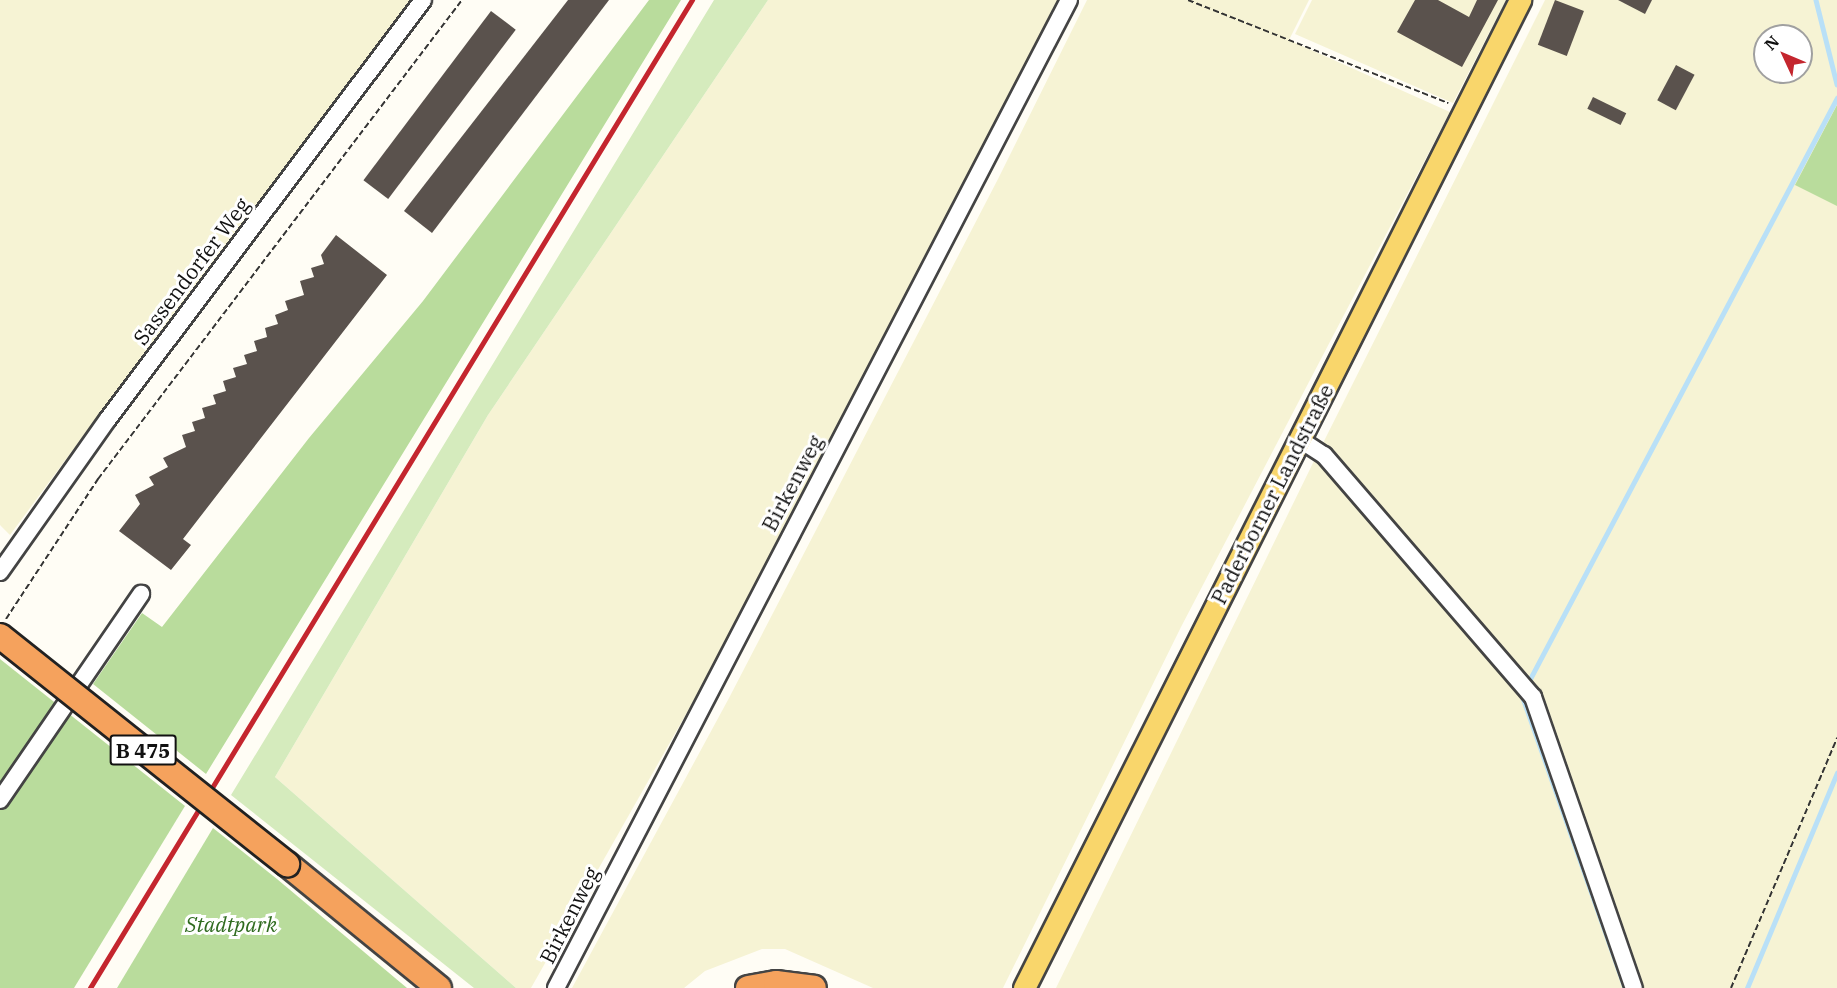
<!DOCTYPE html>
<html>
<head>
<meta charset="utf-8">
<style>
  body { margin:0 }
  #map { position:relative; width:1837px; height:988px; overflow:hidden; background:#fffdf5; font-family:"IBM Plex Serif",serif }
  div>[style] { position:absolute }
  .farmland>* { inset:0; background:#f6f3d4 }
  .green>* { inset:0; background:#d5ebbd }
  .forest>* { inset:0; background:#b9dc9c }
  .stream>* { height:4.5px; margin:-2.25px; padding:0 2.25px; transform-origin:2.25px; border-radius:2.25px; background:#b9e0f7 }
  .building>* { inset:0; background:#5a524d; transform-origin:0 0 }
  .path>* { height:2px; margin-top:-1px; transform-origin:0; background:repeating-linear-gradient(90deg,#333 0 6px,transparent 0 9px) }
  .roads { filter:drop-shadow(2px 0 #444) drop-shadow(-2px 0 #444) drop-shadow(0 2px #444) drop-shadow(0 -2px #444) }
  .minor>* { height:16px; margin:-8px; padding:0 8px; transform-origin:8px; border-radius:8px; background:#fff }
  .major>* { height:21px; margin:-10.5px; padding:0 10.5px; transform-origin:10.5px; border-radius:10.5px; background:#f9d66b }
  .highway>* { height:24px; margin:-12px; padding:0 12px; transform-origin:12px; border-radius:12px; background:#f5a25d }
  .rail>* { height:4.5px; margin:-2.25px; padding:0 2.25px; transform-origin:2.25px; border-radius:2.25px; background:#c4262e }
  .bridges { filter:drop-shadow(2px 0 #222) drop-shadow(-2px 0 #222) drop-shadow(0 2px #222) drop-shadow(0 -2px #222) }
  .highway-bridge>* { height:24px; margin:-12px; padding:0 12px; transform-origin:12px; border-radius:12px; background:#f5a25d }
  span { translate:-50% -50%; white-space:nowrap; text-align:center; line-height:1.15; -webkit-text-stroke:6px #fff; paint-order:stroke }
  .shield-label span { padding:2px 4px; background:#fff; border:2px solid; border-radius:4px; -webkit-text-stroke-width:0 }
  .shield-label { font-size:20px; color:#111; font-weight:700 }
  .street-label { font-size:21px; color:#111 }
  .park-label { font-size:21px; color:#2f6b1f; font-style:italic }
  .north { position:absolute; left:1753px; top:24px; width:60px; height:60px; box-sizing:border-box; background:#fff; border:2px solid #a0a0a0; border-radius:50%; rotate:314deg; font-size:16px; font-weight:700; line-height:24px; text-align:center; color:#111 }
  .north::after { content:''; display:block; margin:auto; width:21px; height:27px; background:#c4262e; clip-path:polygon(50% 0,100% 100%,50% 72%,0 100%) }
</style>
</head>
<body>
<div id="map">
  <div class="farmland">
    <div style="clip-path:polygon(0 0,416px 0,342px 100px,126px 378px,10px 535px,0 525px)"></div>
    <div style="clip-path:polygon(768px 0,1060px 0,741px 617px,531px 988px,516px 988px,275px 777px,488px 415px)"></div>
    <div style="clip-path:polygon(1087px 0,1309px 0,1289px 40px,1450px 112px,1181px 627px,1003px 988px,873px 988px,785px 949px,762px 949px,705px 971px,684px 988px,572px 988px,729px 698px,998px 179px)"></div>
    <div style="clip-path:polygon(1312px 0,1506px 0,1453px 103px,1295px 34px)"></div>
    <div style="clip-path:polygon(evenodd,1545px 0,1837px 0,1837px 988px,1056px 988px,1312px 465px,1545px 0,1765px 36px,1801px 36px,1801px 72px,1765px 72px,1765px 36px)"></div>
  </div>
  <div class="green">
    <div style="clip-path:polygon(714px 0,768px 0,488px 415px,275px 777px,516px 988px,474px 988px,231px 795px)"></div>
  </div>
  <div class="forest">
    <div style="clip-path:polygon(649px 0,681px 0,206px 774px,93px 684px,142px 613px,162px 627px,309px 438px,423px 301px)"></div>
    <div style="clip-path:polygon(1837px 105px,1837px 206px,1795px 185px)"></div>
    <div style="clip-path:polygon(0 659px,185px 806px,74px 988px,0 988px)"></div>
    <div style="clip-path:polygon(213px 828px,277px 879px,407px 988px,117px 988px)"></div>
  </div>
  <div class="stream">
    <div style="left:1816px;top:0;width:87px;rotate:76deg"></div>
    <div style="left:1530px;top:679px;width:657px;rotate:-62.15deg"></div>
    <div style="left:1522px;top:695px;width:311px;rotate:70.6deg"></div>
    <div style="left:1747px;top:988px;width:233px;rotate:-67.3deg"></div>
  </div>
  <div class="building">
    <div style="clip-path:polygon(568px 0,609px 0,432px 233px,404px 211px)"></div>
    <div style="clip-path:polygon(1415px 0,1438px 0,1469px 17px,1477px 0,1498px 0,1462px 67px,1397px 32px)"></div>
    <div style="left:1555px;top:0;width:31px;height:48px;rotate:21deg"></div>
    <div style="clip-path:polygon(1618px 0,1652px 0,1645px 14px)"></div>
    <div style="left:491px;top:11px;width:31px;height:212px;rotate:37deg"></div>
    <div style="left:1676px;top:65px;width:21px;height:40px;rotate:28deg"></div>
    <div style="left:1593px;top:97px;width:37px;height:13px;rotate:26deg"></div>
    <div style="clip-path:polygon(336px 235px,387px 275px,183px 539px,191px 545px,171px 570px,119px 531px,140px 504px,135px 495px,154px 485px,149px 477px,168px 467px,163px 458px,186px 447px,182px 435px,195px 431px,192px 422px,205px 418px,202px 408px,216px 404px,213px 395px,226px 391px,223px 381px,236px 377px,233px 368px,247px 364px,244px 355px,257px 351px,254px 341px,267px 337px,265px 328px,278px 324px,275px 315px,288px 310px,285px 301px,304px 295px,300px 281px,314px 277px,311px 268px,324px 264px,321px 255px)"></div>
  </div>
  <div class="path">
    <div style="left:1188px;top:0;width:280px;rotate:21.6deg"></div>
    <div style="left:6px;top:619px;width:168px;rotate:-56.7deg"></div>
    <div style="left:98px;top:479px;width:602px;rotate:-52.77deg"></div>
    <div style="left:1731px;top:988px;width:272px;rotate:-67deg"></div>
  </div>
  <div class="roads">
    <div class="minor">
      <div style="left:1299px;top:439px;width:30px;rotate:33deg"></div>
      <div style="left:1324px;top:455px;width:320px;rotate:49.2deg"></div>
      <div style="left:1533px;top:697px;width:308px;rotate:70.9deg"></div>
      <div style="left:0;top:572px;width:187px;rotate:-54.8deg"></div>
      <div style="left:108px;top:419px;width:524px;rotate:-53.06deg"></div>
      <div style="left:0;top:800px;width:250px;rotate:-55.6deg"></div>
      <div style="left:556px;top:988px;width:1113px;rotate:-62.56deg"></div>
    </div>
    <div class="major">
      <div style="left:1024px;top:988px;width:1106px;rotate:-63.34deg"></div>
    </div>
    <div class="highway">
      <div style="left:287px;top:864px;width:196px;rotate:39.2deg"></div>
      <div style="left:748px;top:988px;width:28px;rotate:-10deg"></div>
      <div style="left:776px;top:983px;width:38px;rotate:7deg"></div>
    </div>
  </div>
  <div class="rail">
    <div style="left:90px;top:988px;width:1157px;rotate:-58.65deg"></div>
  </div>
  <div class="bridges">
    <div class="highway-bridge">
      <div style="left:0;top:636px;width:367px;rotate:38.5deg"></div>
    </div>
  </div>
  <div class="shield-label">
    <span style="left:143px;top:750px">B 475</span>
  </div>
  <div class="street-label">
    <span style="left:191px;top:271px;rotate:-53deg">Sassendorfer Weg</span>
    <span style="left:792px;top:483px;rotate:-62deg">Birkenweg</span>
    <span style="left:1272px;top:494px;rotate:-63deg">Paderborner Landstraße</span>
    <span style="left:569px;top:915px;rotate:-63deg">Birkenweg</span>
  </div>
  <div class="park-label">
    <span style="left:231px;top:924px">Stadtpark</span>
  </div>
  <div class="north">N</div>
</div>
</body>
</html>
